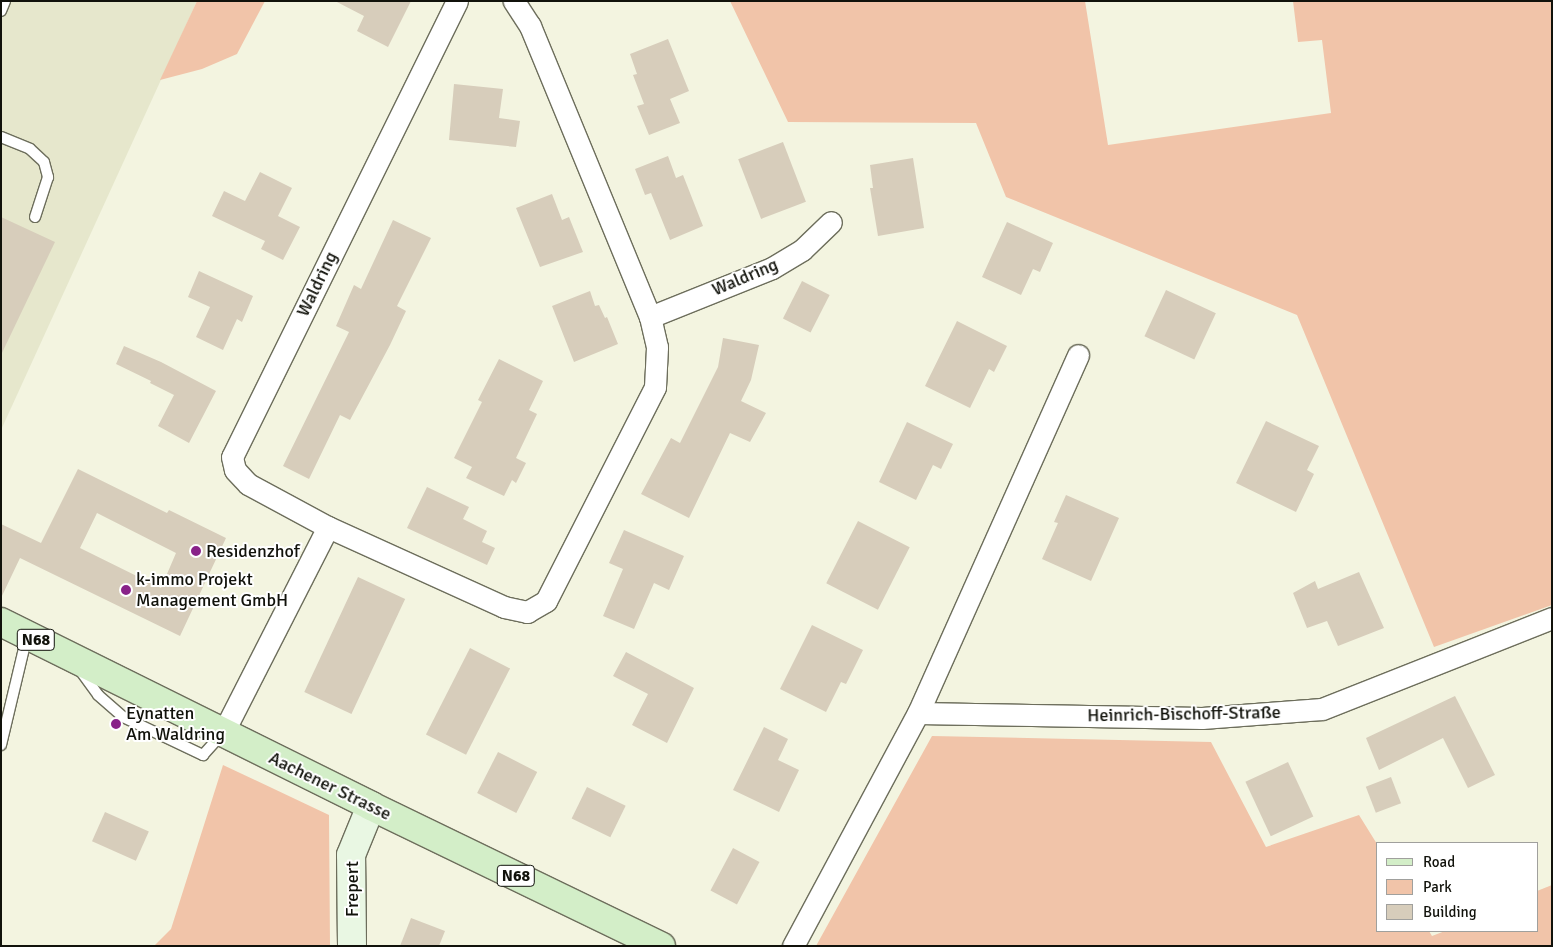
<!DOCTYPE html>
<html>
<head>
<meta charset="utf-8">
<style>
  body { margin:0 }
  #map { position:relative; width:1553px; height:947px; overflow:hidden; background:#f3f4e0; font-family:Signika,sans-serif }
  div>[style] { position:absolute }
  .built>* { inset:0; background:#e6e7cc }
  .green>* { inset:0; background:#f1c4a9 }
  .building>* { inset:0; background:#d7cdbb; transform-origin:0 0 }
  .roads { filter:drop-shadow(1px 0 #6d6e5c) drop-shadow(-1px 0 #6d6e5c) drop-shadow(0 1px #6d6e5c) drop-shadow(0 -1px #6d6e5c) }
  .lane>* { height:10px; margin:-5px; padding:0 5px; transform-origin:5px; border-radius:5px; background:#fff }
  .street>* { height:21px; margin:-10.5px; padding:0 10.5px; transform-origin:10.5px; border-radius:10.5px; background:#fff }
  .secondary>* { height:28px; margin:-14px; padding:0 14px; transform-origin:14px; border-radius:14px; background:#e9f7e3 }
  .primary>* { height:28px; margin:-14px; padding:0 14px; transform-origin:14px; border-radius:14px; background:#d3eec8 }
  .dots>* { width:14px; height:14px; translate:-50% -50%; box-sizing:border-box; border:2px solid #fff; border-radius:50% }
  span { translate:-50% -50%; white-space:nowrap; text-align:center; line-height:1.15; -webkit-text-stroke:4px #fff; paint-order:stroke }
  .shield-label span { padding:1px 4px; background:#fff; border:1px solid; border-radius:4px; -webkit-text-stroke-width:0 }
  .shield-label { font-size:16px; color:#11120b; font-weight:700 }
  .street-label { font-size:18px; color:#11120b }
  .poi-label { font-size:18px; color:#11120b }
  .left { translate:0 -50%; text-align:left }
  .frame { position:absolute; inset:0; border:2px solid #11120b; pointer-events:none }
  .legend { position:absolute; left:1376px; top:842px; width:162px; height:90px; box-sizing:border-box; background:#fff; border:1px solid #a0a09d; margin:0; padding:6px 9px; list-style:none; font-size:15px; color:#11120b }
  .legend li { display:flex; align-items:center; gap:10px; height:25px }
  .legend b { width:25px; border:1px solid #a0a09d }
</style>
</head>
<body>
<div id="map">
  <div class="built">
    <div style="clip-path:polygon(1px 1px,197px 1px,1px 430px)"></div>
  </div>
  <div class="green">
    <div style="clip-path:polygon(197px 1px,265px 1px,237px 54px,202px 69px,160px 80px)"></div>
    <div style="clip-path:polygon(730px 1px,1085px 1px,1108px 145px,1331px 113px,1322px 40px,1298px 42px,1293px 1px,1552px 1px,1552px 605px,1434px 647px,1297px 315px,1006px 197px,976px 123px,788px 122px)"></div>
    <div style="clip-path:polygon(932px 736px,1211px 742px,1266px 847px,1359px 815px,1377px 844px,1377px 931px,1429px 931px,1432px 936px,1445px 931px,1537px 931px,1537px 891px,1552px 885px,1552px 946px,816px 946px)"></div>
    <div style="clip-path:polygon(223px 765px,329px 815px,330px 946px,154px 946px,171px 929px)"></div>
  </div>
  <div class="building">
    <div style="clip-path:polygon(335px 1px,411px 1px,388px 47px,357px 31px,364px 16px)"></div>
    <div style="clip-path:polygon(668px 39px,689px 91px,670px 99px,680px 123px,649px 135px,637px 106px,644px 104px,633px 75px,637px 74px,630px 54px)"></div>
    <div style="clip-path:polygon(454px 84px,503px 89px,499px 118px,520px 121px,516px 147px,449px 140px)"></div>
    <div style="left:783px;top:142px;width:64px;height:48px;rotate:69deg"></div>
    <div style="clip-path:polygon(668px 156px,676px 178px,683px 175px,703px 226px,670px 240px,651px 193px,645px 195px,635px 169px)"></div>
    <div style="clip-path:polygon(913px 158px,924px 228px,878px 236px,870px 188px,873px 188px,870px 165px)"></div>
    <div style="clip-path:polygon(260px 172px,292px 188px,278px 216px,300px 227px,283px 260px,261px 249px,265px 241px,212px 216px,224px 191px,245px 201px)"></div>
    <div style="clip-path:polygon(552px 194px,562px 220px,569px 217px,583px 252px,540px 267px,516px 208px)"></div>
    <div style="clip-path:polygon(1px 217px,55px 242px,1px 355px)"></div>
    <div style="clip-path:polygon(393px 220px,431px 238px,397px 306px,406px 311px,390px 345px,350px 420px,340px 415px,309px 479px,283px 466px,349px 332px,336px 326px,354px 285px,361px 289px)"></div>
    <div style="clip-path:polygon(1007px 222px,1053px 243px,1040px 272px,1033px 269px,1021px 295px,982px 277px)"></div>
    <div style="clip-path:polygon(199px 271px,253px 296px,242px 322px,237px 319px,223px 350px,196px 337px,210px 307px,188px 297px)"></div>
    <div style="left:802px;top:281px;width:31px;height:42px;rotate:27deg"></div>
    <div style="left:1166px;top:290px;width:55px;height:51px;rotate:25deg"></div>
    <div style="clip-path:polygon(590px 291px,595px 306px,599px 305px,605px 318px,607px 317px,618px 344px,574px 362px,552px 306px)"></div>
    <div style="clip-path:polygon(957px 321px,1007px 346px,994px 372px,989px 369px,970px 408px,925px 386px)"></div>
    <div style="clip-path:polygon(723px 338px,759px 345px,751px 380px,741px 401px,766px 413px,750px 442px,730px 433px,689px 518px,641px 494px,671px 438px,680px 443px,718px 367px)"></div>
    <div style="clip-path:polygon(124px 346px,161px 362px,216px 391px,189px 443px,158px 426px,174px 395px,150px 383px,151px 381px,116px 364px)"></div>
    <div style="clip-path:polygon(499px 359px,543px 381px,529px 410px,537px 414px,516px 458px,526px 463px,516px 483px,512px 480px,504px 496px,466px 478px,472px 467px,454px 458px,482px 402px,478px 400px)"></div>
    <div style="clip-path:polygon(1266px 421px,1319px 446px,1307px 470px,1314px 474px,1296px 512px,1236px 483px)"></div>
    <div style="clip-path:polygon(907px 422px,953px 444px,941px 469px,933px 465px,916px 500px,879px 482px)"></div>
    <div style="clip-path:polygon(evenodd,78px 469px,167px 513px,169px 510px,226px 538px,180px 636px,20px 558px,1px 598px,1px 524px,41px 543px,78px 469px,97px 513px,176px 553px,161px 588px,80px 548px,97px 513px)"></div>
    <div style="clip-path:polygon(427px 487px,469px 507px,463px 519px,487px 531px,482px 542px,495px 548px,487px 565px,407px 528px)"></div>
    <div style="clip-path:polygon(1066px 495px,1119px 518px,1091px 581px,1042px 559px,1058px 523px,1054px 522px)"></div>
    <div style="left:858px;top:521px;width:58px;height:70px;rotate:27deg"></div>
    <div style="clip-path:polygon(624px 530px,684px 556px,669px 590px,654px 583px,634px 629px,603px 616px,623px 569px,609px 563px)"></div>
    <div style="clip-path:polygon(1359px 572px,1384px 628px,1338px 646px,1327px 621px,1307px 628px,1293px 593px,1315px 581px,1318px 589px)"></div>
    <div style="left:358px;top:577px;width:52px;height:127px;rotate:25deg"></div>
    <div style="clip-path:polygon(812px 625px,863px 650px,846px 684px,841px 682px,826px 712px,780px 689px)"></div>
    <div style="left:470px;top:648px;width:45px;height:97px;rotate:27deg"></div>
    <div style="clip-path:polygon(626px 652px,694px 688px,667px 743px,632px 725px,648px 694px,613px 676px)"></div>
    <div style="clip-path:polygon(1455px 696px,1495px 775px,1468px 788px,1443px 738px,1379px 770px,1366px 738px)"></div>
    <div style="clip-path:polygon(764px 727px,788px 739px,778px 760px,799px 770px,779px 812px,733px 790px)"></div>
    <div style="left:498px;top:752px;width:44px;height:46px;rotate:27deg"></div>
    <div style="left:1288px;top:762px;width:60px;height:47px;rotate:65deg"></div>
    <div style="left:1391px;top:777px;width:28px;height:27px;rotate:69deg"></div>
    <div style="left:587px;top:787px;width:43px;height:35px;rotate:26deg"></div>
    <div style="left:105px;top:812px;width:48px;height:32px;rotate:24deg"></div>
    <div style="left:733px;top:848px;width:30px;height:48px;rotate:28deg"></div>
    <div style="clip-path:polygon(411px 918px,445px 931px,439px 946px,400px 946px)"></div>
  </div>
  <div class="roads">
    <div class="lane">
      <div style="left:1px;top:11px;width:11px;rotate:-68deg"></div>
      <div style="left:1px;top:137px;width:31px;rotate:22deg"></div>
      <div style="left:30px;top:149px;width:19px;rotate:43deg"></div>
      <div style="left:44px;top:162px;width:16px;rotate:75deg"></div>
      <div style="left:48px;top:177px;width:42px;rotate:108deg"></div>
      <div style="left:80px;top:670px;width:31px;rotate:54deg"></div>
      <div style="left:98px;top:695px;width:33px;rotate:41deg"></div>
      <div style="left:123px;top:717px;width:89px;rotate:25.4deg"></div>
      <div style="left:203px;top:755px;width:30px;rotate:-48deg"></div>
      <div style="left:1px;top:745px;width:112px;rotate:-76.6deg"></div>
    </div>
    <div class="street">
      <div style="left:457px;top:1px;width:508px;rotate:116.26deg"></div>
      <div style="left:232px;top:457px;width:13px;rotate:77deg"></div>
      <div style="left:235px;top:470px;width:19px;rotate:47deg"></div>
      <div style="left:248px;top:484px;width:91px;rotate:28.3deg"></div>
      <div style="left:328px;top:527px;width:193px;rotate:24.4deg"></div>
      <div style="left:504px;top:607px;width:24px;rotate:12deg"></div>
      <div style="left:527px;top:612px;width:22px;rotate:-30deg"></div>
      <div style="left:546px;top:601px;width:240px;rotate:-63deg"></div>
      <div style="left:655px;top:387px;width:40px;rotate:-87.1deg"></div>
      <div style="left:657px;top:347px;width:31px;rotate:-103deg"></div>
      <div style="left:650px;top:317px;width:315px;rotate:-112.4deg"></div>
      <div style="left:530px;top:26px;width:30px;rotate:-123deg"></div>
      <div style="left:650px;top:317px;width:131px;rotate:-21.9deg"></div>
      <div style="left:772px;top:268px;width:35px;rotate:-31deg"></div>
      <div style="left:802px;top:250px;width:40px;rotate:-44deg"></div>
      <div style="left:918px;top:713px;width:284px;rotate:1deg"></div>
      <div style="left:1202px;top:718px;width:120px;rotate:-4.3deg"></div>
      <div style="left:1322px;top:709px;width:247px;rotate:-21.6deg"></div>
      <div style="left:223px;top:733px;width:231px;rotate:-63deg"></div>
      <div style="left:793px;top:946px;width:264px;rotate:-61.8deg"></div>
      <div style="left:918px;top:713px;width:392px;rotate:-65.9deg"></div>
    </div>
    <div class="secondary">
      <div style="left:352px;top:946px;width:91px;rotate:-90.6deg"></div>
      <div style="left:351px;top:855px;width:53px;rotate:-67.8deg"></div>
    </div>
    <div class="primary">
      <div style="left:1px;top:622px;width:413px;rotate:26.4deg"></div>
      <div style="left:371px;top:806px;width:322px;rotate:25.8deg"></div>
    </div>
  </div>
  <div class="dots">
    <div style="left:196px;top:551px;background:#892289"></div>
    <div style="left:126px;top:590px;background:#892289"></div>
    <div style="left:116px;top:724px;background:#892289"></div>
  </div>
  <div class="shield-label">
    <span style="left:36px;top:640px">N68</span>
    <span style="left:516px;top:876px">N68</span>
  </div>
  <div class="street-label">
    <span style="left:745px;top:277px;rotate:-23deg">Waldring</span>
    <span style="left:317px;top:284px;rotate:-64deg">Waldring</span>
    <span style="left:1184px;top:714px;rotate:-1deg">Heinrich-Bischoff-Straße</span>
    <span style="left:330px;top:786px;rotate:26deg">Aachener Strasse</span>
    <span style="left:352px;top:889px;rotate:-90deg">Frepert</span>
  </div>
  <div class="poi-label">
    <span class="left" style="left:206px;top:551px">Residenzhof</span>
    <span class="left" style="left:136px;top:590px">k-immo Projekt<br>Management GmbH</span>
    <span class="left" style="left:126px;top:724px">Eynatten<br>Am Waldring</span>
  </div>
  <div class="frame"></div>
  <ul class="legend">
  <li><b style="height:6px;background:#d3eec8"></b>Road</li>
  <li><b style="height:14px;background:#f1c4a9"></b>Park</li>
  <li><b style="height:14px;background:#d7cdbb"></b>Building</li>
  </ul>
</div>
</body>
</html>
